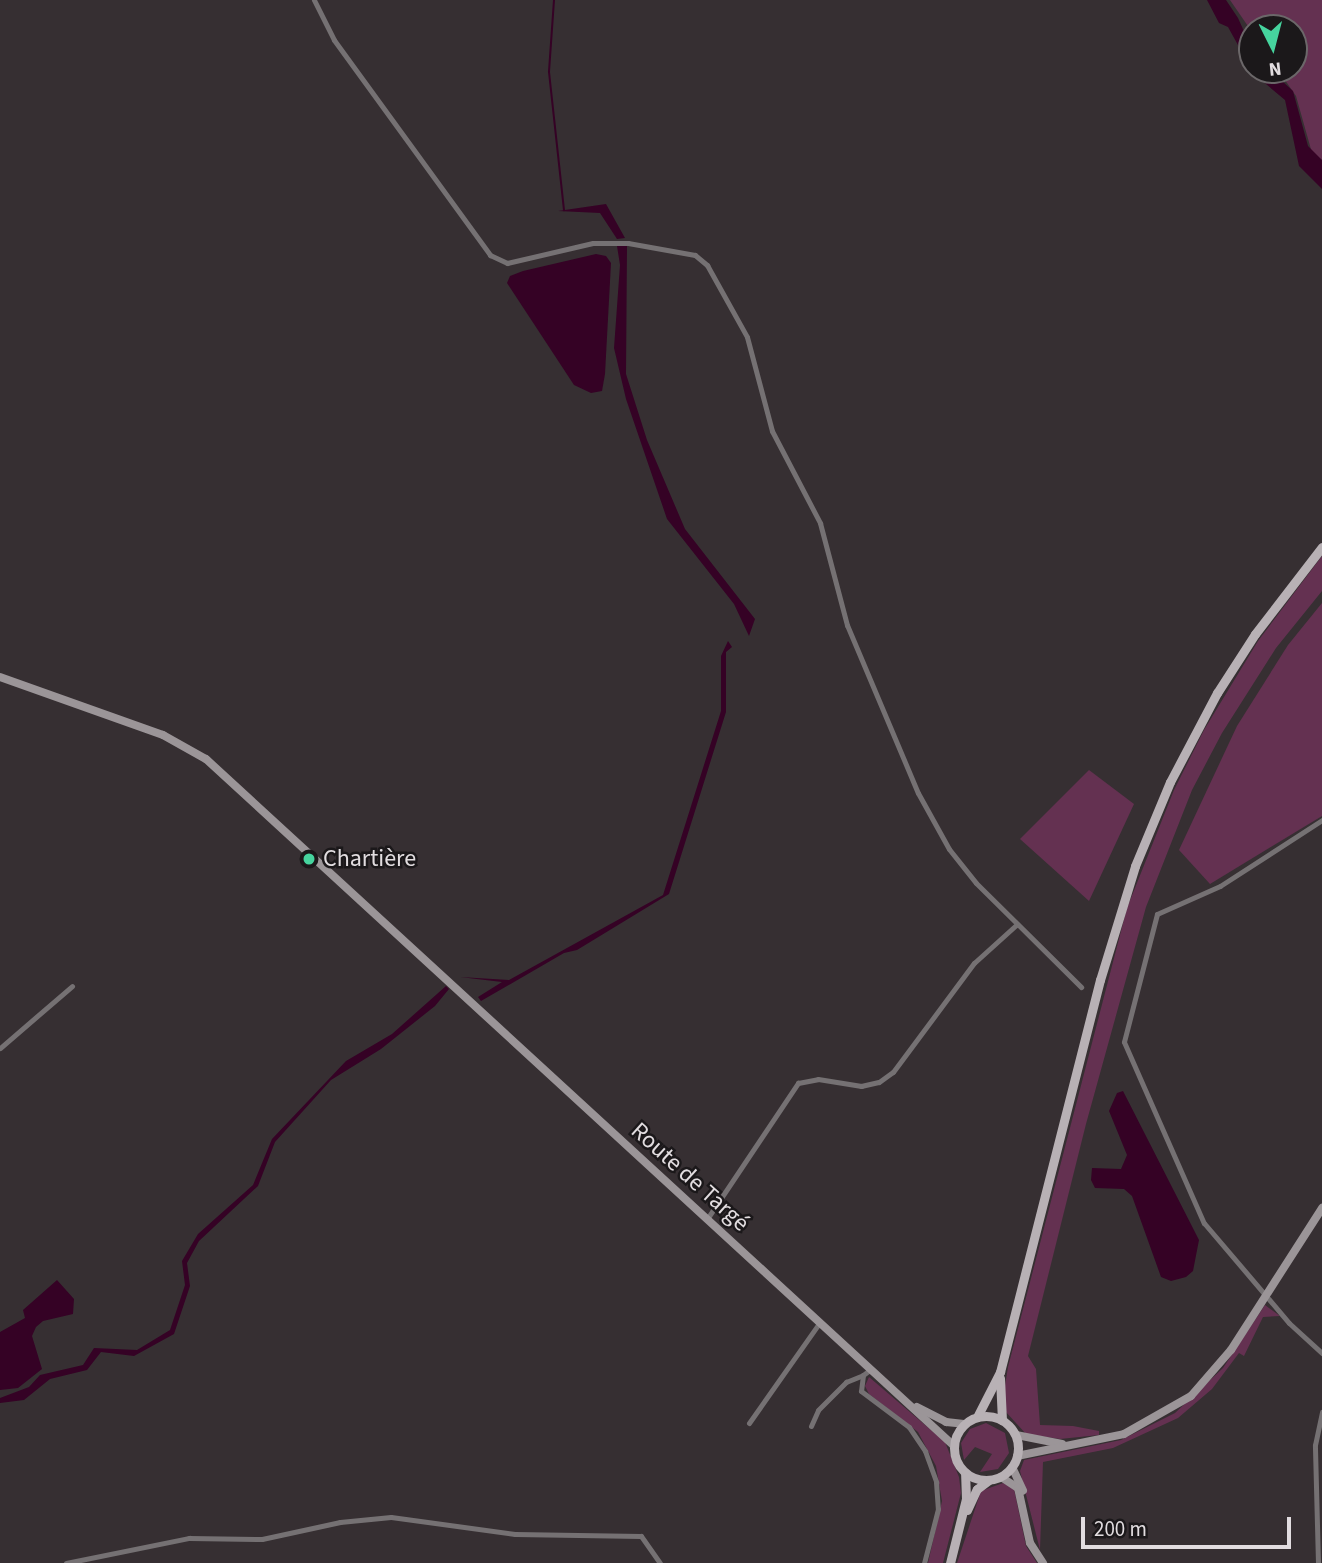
<!DOCTYPE html>
<html>
<head>
<meta charset="utf-8">
<style>
  body { margin:0 }
  #map { position:relative; width:1322px; height:1563px; overflow:hidden; background:#362f32; font-family:"Source Sans 3",sans-serif }
  div>[style] { position:absolute }
  .green>* { inset:0; background:#643151 }
  .water>* { inset:0; background:#350225 }
  .stream>* { height:2px; margin:-1px; padding:0 1px; transform-origin:1px; border-radius:1px; background:#350225 }
  .street>* { height:5px; margin:-2.5px; padding:0 2.5px; transform-origin:2.5px; border-radius:2.5px; background:#757173 }
  .secondary>* { height:8px; margin:-4px; padding:0 4px; transform-origin:4px; border-radius:4px; background:#9b9598 }
  .primary>* { height:9px; margin:-4.5px; padding:0 4.5px; transform-origin:4.5px; border-radius:4.5px; background:#b8b1b5 }
  .primary>.ring { margin:-4.5px; padding:0; box-sizing:content-box; background:none; border:9px solid #b8b1b5; border-radius:50% }
  .dots>* { width:19px; height:19px; translate:-50% -50%; box-sizing:border-box; border:4px solid #1b181a; border-radius:50% }
  span { translate:-50% -50%; white-space:nowrap; text-align:center; line-height:1.15; -webkit-text-stroke:5px #1b181a; paint-order:stroke }
  .poi-label { font-size:24px; color:#e2dde0 }
  .left { translate:0 -50%; text-align:left }
  .street-label { font-size:24px; color:#e2dde0 }
  .north { position:absolute; left:1238px; top:14px; width:70px; height:70px; box-sizing:border-box; background:#1b181a; border:2px solid #6b6769; border-radius:50%; rotate:174deg; font-size:19px; font-weight:700; line-height:28px; text-align:center; color:#e2dde0 }
  .north::after { content:''; display:block; margin:auto; width:24px; height:32px; background:#46d49e; clip-path:polygon(50% 0,100% 100%,50% 72%,0 100%) }
  .scale { position:absolute; left:1081px; top:1517px; width:210px; height:32px; box-sizing:border-box; border:4px solid #e2dde0; border-top:0; padding-left:9px; font-size:21px; line-height:24px; white-space:nowrap; color:#e2dde0; -webkit-text-stroke:5px #1b181a; paint-order:stroke }
</style>
</head>
<body>
<div id="map">
  <div class="green">
    <div style="clip-path:polygon(1230px 0,1322px 0,1322px 160px,1312px 153px,1296px 96px,1278px 70px,1294px 70px,1294px 28px,1252px 28px,1252px 32px)"></div>
    <div style="clip-path:polygon(1322px 556px,1322px 591px,1276px 648px,1222px 733px,1192px 790px,1146px 907px,1086px 1124px,1028px 1356px,1036px 1369px,1040px 1425px,1073px 1426px,1099px 1431px,1099px 1435px,1060px 1439px,1026px 1434px,1005px 1411px,1003px 1398px,1008px 1367px,1127px 908px,1174px 790px,1204px 730px,1258px 641px)"></div>
    <div style="clip-path:polygon(1322px 603px,1322px 816px,1210px 884px,1179px 850px,1237px 726px,1288px 645px)"></div>
    <div style="clip-path:polygon(1089px 770px,1134px 804px,1089px 901px,1020px 839px)"></div>
    <div style="clip-path:polygon(1265px 1305px,1280px 1316px,1263px 1317px,1244px 1356px,1239px 1353px,1212px 1389px,1178px 1418px,1113px 1448px,1043px 1462px,1040px 1550px,1020px 1471px,1024px 1460px,1121px 1440px,1175px 1413px,1223px 1368px)"></div>
    <div style="clip-path:polygon(869px 1377px,945px 1442px,959px 1477px,961px 1493px,943px 1563px,928px 1563px,942px 1501px,936px 1466px,918px 1432px,869px 1394px,865px 1386px)"></div>
    <div style="clip-path:polygon(986px 1423px,1005px 1433px,1009px 1453px,998px 1469px,980px 1472px,992px 1454px,975px 1447px,964px 1460px,961px 1443px,970px 1429px)"></div>
    <div style="clip-path:polygon(1003px 1483px,1014px 1489px,1026px 1546px,1037px 1563px,957px 1563px,981px 1491px)"></div>
  </div>
  <div class="water">
    <div style="clip-path:polygon(1207px 0,1226px 0,1238px 18px,1252px 49px,1252px 70px,1270px 70px,1293px 91px,1308px 146px,1322px 160px,1322px 189px,1299px 166px,1285px 100px,1254px 74px,1228px 27px,1219px 23px)"></div>
    <div style="clip-path:polygon(606px 204px,625px 238px,617px 239px,600px 213px,558px 211px)"></div>
    <div style="clip-path:polygon(617px 246px,627px 246px,626px 374px,647px 440px,685px 529px,755px 619px,749px 636px,734px 604px,667px 519px,626px 399px,614px 348px,620px 265px)"></div>
    <div style="clip-path:polygon(596px 254px,606px 256px,611px 263px,605px 374px,602px 391px,591px 393px,574px 385px,507px 283px,510px 276px,523px 271px)"></div>
    <div style="clip-path:polygon(728px 641px,732px 647px,726px 652px,726px 712px,669px 894px,577px 950px,564px 953px,481px 1001px,478px 997px,502px 982px,460px 977px,509px 980px,663px 895px,721px 711px,721px 656px)"></div>
    <div style="clip-path:polygon(446px 986px,449px 989px,435px 1006px,381px 1049px,331px 1080px,275px 1142px,258px 1186px,199px 1241px,187px 1263px,190px 1286px,174px 1334px,134px 1356px,101px 1352px,87px 1370px,50px 1379px,24px 1400px,0 1403px,0 1398px,29px 1387px,40px 1375px,83px 1365px,94px 1348px,137px 1350px,170px 1330px,185px 1285px,182px 1261px,198px 1234px,253px 1185px,272px 1139px,346px 1061px,392px 1034px)"></div>
    <div style="clip-path:polygon(1123px 1091px,1199px 1240px,1193px 1271px,1186px 1277px,1171px 1281px,1161px 1277px,1132px 1196px,1124px 1189px,1095px 1188px,1091px 1180px,1092px 1168px,1121px 1169px,1127px 1155px,1109px 1111px,1117px 1093px)"></div>
    <div style="clip-path:polygon(57px 1280px,74px 1299px,73px 1314px,43px 1321px,36px 1327px,32px 1336px,42px 1369px,18px 1388px,0 1390px,0 1332px,25px 1318px,23px 1310px)"></div>
  </div>
  <div class="stream">
    <div style="left:554px;top:0;width:72px;rotate:94deg"></div>
    <div style="left:549px;top:72px;width:139px;rotate:83.8deg"></div>
  </div>
  <div class="street">
    <div style="left:314px;top:0;width:45px;rotate:63.4deg"></div>
    <div style="left:334px;top:40px;width:266px;rotate:54deg"></div>
    <div style="left:490px;top:255px;width:19px;rotate:25deg"></div>
    <div style="left:507px;top:263px;width:88px;rotate:-13.1deg"></div>
    <div style="left:593px;top:243px;width:35px"></div>
    <div style="left:628px;top:243px;width:68px;rotate:10.2deg"></div>
    <div style="left:695px;top:255px;width:16px;rotate:40deg"></div>
    <div style="left:707px;top:265px;width:82px;rotate:60.9deg"></div>
    <div style="left:747px;top:337px;width:97px;rotate:75.1deg"></div>
    <div style="left:772px;top:431px;width:104px;rotate:62.4deg"></div>
    <div style="left:820px;top:523px;width:106px;rotate:75.2deg"></div>
    <div style="left:847px;top:625px;width:182px;rotate:67.1deg"></div>
    <div style="left:918px;top:793px;width:64px;rotate:61deg"></div>
    <div style="left:949px;top:849px;width:43px;rotate:51.5deg"></div>
    <div style="left:976px;top:883px;width:148px;rotate:44.7deg"></div>
    <div style="left:1322px;top:820px;width:121px;rotate:147.1deg"></div>
    <div style="left:1220px;top:886px;width:69px;rotate:156deg"></div>
    <div style="left:1157px;top:914px;width:132px;rotate:104.5deg"></div>
    <div style="left:1124px;top:1042px;width:198px;rotate:66.2deg"></div>
    <div style="left:1204px;top:1223px;width:131px;rotate:49.6deg"></div>
    <div style="left:1289px;top:1323px;width:45px;rotate:42.3deg"></div>
    <div style="left:0;top:1048px;width:95px;rotate:-40.7deg"></div>
    <div style="left:707px;top:1219px;width:164px;rotate:-56.2deg"></div>
    <div style="left:798px;top:1083px;width:20px;rotate:-11deg"></div>
    <div style="left:818px;top:1079px;width:44px;rotate:9.2deg"></div>
    <div style="left:861px;top:1086px;width:18px;rotate:-13deg"></div>
    <div style="left:879px;top:1082px;width:17px;rotate:-36deg"></div>
    <div style="left:893px;top:1072px;width:136px;rotate:-53.4deg"></div>
    <div style="left:974px;top:963px;width:57px;rotate:-42.1deg"></div>
    <div style="left:871px;top:1369px;width:10px;rotate:143deg"></div>
    <div style="left:863px;top:1375px;width:16px;rotate:97deg"></div>
    <div style="left:861px;top:1391px;width:60px;rotate:36.9deg"></div>
    <div style="left:909px;top:1427px;width:29px;rotate:56deg"></div>
    <div style="left:925px;top:1451px;width:33px;rotate:70deg"></div>
    <div style="left:936px;top:1482px;width:27px;rotate:86deg"></div>
    <div style="left:938px;top:1509px;width:56px;rotate:104.5deg"></div>
    <div style="left:749px;top:1423px;width:123px;rotate:-54.9deg"></div>
    <div style="left:811px;top:1426px;width:17px;rotate:-66deg"></div>
    <div style="left:818px;top:1410px;width:40px;rotate:-45deg"></div>
    <div style="left:846px;top:1382px;width:18px;rotate:-22deg"></div>
    <div style="left:66px;top:1563px;width:126px;rotate:-11.5deg"></div>
    <div style="left:189px;top:1538px;width:73px;rotate:0.8deg"></div>
    <div style="left:262px;top:1539px;width:80px;rotate:-12.3deg"></div>
    <div style="left:340px;top:1522px;width:51px;rotate:-5.6deg"></div>
    <div style="left:391px;top:1517px;width:125px;rotate:7.8deg"></div>
    <div style="left:515px;top:1534px;width:126px;rotate:0.9deg"></div>
    <div style="left:641px;top:1536px;width:33px;rotate:55deg"></div>
    <div style="left:1318px;top:1563px;width:118px;rotate:-91.5deg"></div>
    <div style="left:1315px;top:1445px;width:34px;rotate:-78deg"></div>
  </div>
  <div class="secondary">
    <div style="left:0;top:677px;width:173px;rotate:19.6deg"></div>
    <div style="left:163px;top:735px;width:49px;rotate:29.2deg"></div>
    <div style="left:206px;top:759px;width:1014px;rotate:42.56deg"></div>
    <div style="left:917px;top:1407px;width:33px;rotate:27deg"></div>
    <div style="left:946px;top:1422px;width:18px;rotate:6deg"></div>
    <div style="left:1016px;top:1435px;width:47px;rotate:11.1deg"></div>
    <div style="left:1017px;top:1456px;width:109px;rotate:-11.6deg"></div>
    <div style="left:1124px;top:1434px;width:77px;rotate:-29.6deg"></div>
    <div style="left:1191px;top:1396px;width:61px;rotate:-49deg"></div>
    <div style="left:1231px;top:1350px;width:169px;rotate:-57.3deg"></div>
    <div style="left:1012px;top:1467px;width:26px;rotate:65deg"></div>
    <div style="left:1001px;top:1477px;width:20px;rotate:33deg"></div>
    <div style="left:1018px;top:1488px;width:56px;rotate:77.7deg"></div>
    <div style="left:1030px;top:1543px;width:24px;rotate:57deg"></div>
  </div>
  <div class="primary">
    <div style="left:1000px;top:1378px;width:42px;rotate:87.3deg"></div>
    <div class="ring" style="left:954px;top:1416px;width:55px;height:55px"></div>
    <div style="left:977px;top:1417px;width:51px;rotate:-62.9deg"></div>
    <div style="left:1000px;top:1372px;width:405px;rotate:-75.7deg"></div>
    <div style="left:1100px;top:980px;width:119px;rotate:-72.9deg"></div>
    <div style="left:1135px;top:866px;width:91px;rotate:-67.4deg"></div>
    <div style="left:1170px;top:782px;width:101px;rotate:-62.2deg"></div>
    <div style="left:1217px;top:693px;width:70px;rotate:-57.2deg"></div>
    <div style="left:1255px;top:634px;width:110px;rotate:-52.4deg"></div>
    <div style="left:967px;top:1510px;width:23px;rotate:-65deg"></div>
    <div style="left:977px;top:1489px;width:15px;rotate:-37deg"></div>
    <div style="left:950px;top:1563px;width:66px;rotate:-76deg"></div>
    <div style="left:966px;top:1499px;width:26px;rotate:-92deg"></div>
  </div>
  <div class="dots">
    <div style="left:309px;top:859px;background:#46d49e"></div>
  </div>
  <div class="poi-label">
    <span class="left" style="left:323px;top:859px">Chartière</span>
  </div>
  <div class="street-label">
    <span style="left:690px;top:1177px;rotate:42deg">Route de Targé</span>
  </div>
  <div class="north">N</div>
  <div class="scale">200 m</div>
</div>
</body>
</html>
